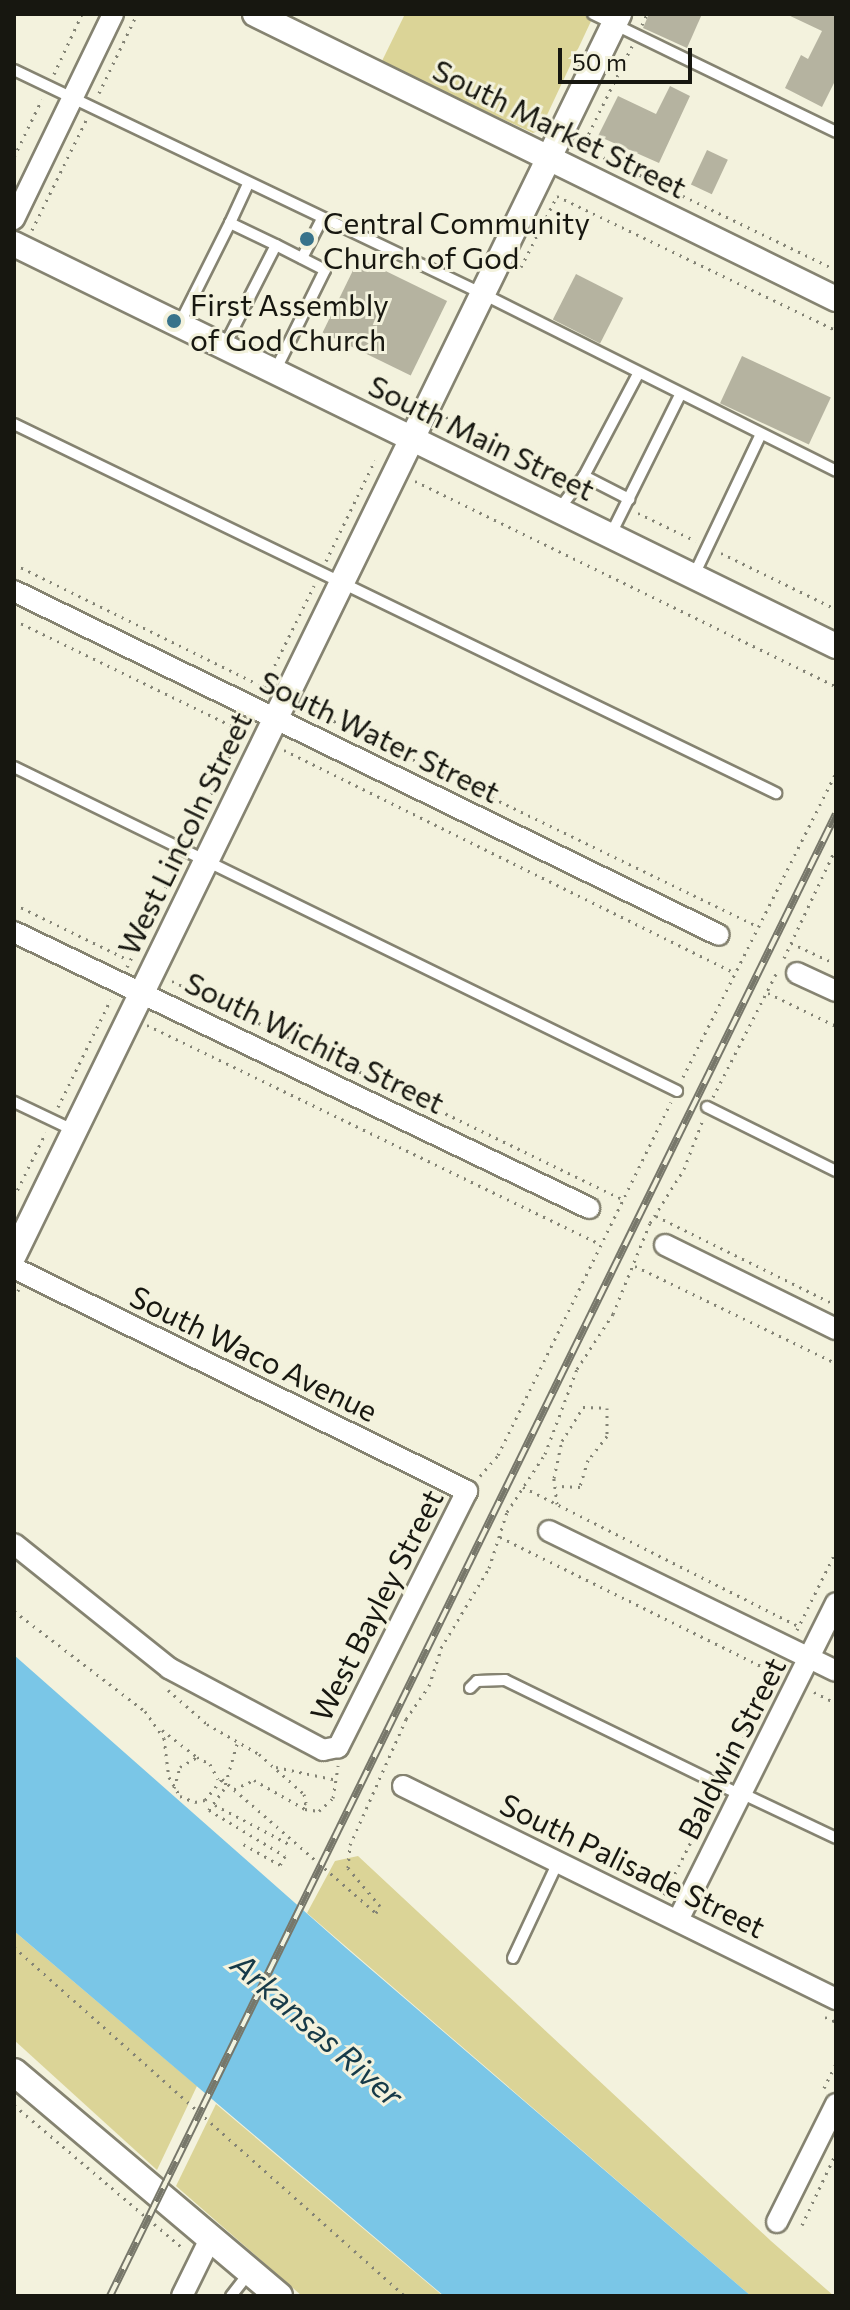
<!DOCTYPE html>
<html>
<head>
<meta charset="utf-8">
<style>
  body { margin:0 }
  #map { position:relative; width:850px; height:2310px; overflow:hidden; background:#f3f2dd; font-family:Commissioner,sans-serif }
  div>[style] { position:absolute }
  .green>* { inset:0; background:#dbd497 }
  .water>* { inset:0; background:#7ac6e7 }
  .building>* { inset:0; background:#b5b3a0; transform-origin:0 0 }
  .path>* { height:3px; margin-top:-1.5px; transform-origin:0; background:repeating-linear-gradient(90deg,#838375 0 2px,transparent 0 8px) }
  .roads { filter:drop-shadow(2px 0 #858371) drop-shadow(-2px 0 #858371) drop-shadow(0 2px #858371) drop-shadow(0 -2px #858371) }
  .service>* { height:10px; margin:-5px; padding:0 5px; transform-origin:5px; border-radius:5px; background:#fff }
  .minor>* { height:20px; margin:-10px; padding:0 10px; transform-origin:10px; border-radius:10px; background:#fff }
  .tertiary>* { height:24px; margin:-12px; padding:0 12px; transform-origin:12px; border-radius:12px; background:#fff }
  .secondary>* { height:26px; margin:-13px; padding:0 13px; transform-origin:13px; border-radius:13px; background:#fff }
  .rail>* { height:8px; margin-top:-4px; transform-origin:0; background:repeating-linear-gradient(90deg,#f3f2dd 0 15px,#77776a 0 30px); box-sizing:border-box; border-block:2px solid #77776a }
  .dots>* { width:22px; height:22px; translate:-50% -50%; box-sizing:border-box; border:4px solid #f3f2dd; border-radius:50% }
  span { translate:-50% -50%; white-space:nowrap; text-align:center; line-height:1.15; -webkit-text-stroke:6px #f3f2dd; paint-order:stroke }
  .street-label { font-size:30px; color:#171710 }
  .poi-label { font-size:30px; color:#171710 }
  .left { translate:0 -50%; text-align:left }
  .water-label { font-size:32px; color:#163a48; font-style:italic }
  .frame { position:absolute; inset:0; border:16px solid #171710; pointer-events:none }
  .scale { position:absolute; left:558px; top:48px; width:134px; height:36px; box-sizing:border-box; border:4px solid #171710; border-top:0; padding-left:10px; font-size:24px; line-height:28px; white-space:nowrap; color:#171710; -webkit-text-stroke:6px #f3f2dd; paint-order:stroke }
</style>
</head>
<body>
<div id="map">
  <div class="green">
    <div style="clip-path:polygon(405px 14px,581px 14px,592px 19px,540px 130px,533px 133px,381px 63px)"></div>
    <div style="clip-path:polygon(358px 1856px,771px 2241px,834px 2296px,751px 2296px,307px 1913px,335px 1861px)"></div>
    <div style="clip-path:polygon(14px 1931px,197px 2086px,157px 2170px,14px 2040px)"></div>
    <div style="clip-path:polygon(216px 2104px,443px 2296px,302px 2296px,176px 2186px)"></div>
  </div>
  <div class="water">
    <div style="clip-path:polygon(14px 1655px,346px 1948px,751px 2296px,444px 2296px,14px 1931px)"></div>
  </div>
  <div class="building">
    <div style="clip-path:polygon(649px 14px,702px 14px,687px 48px,643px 28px)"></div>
    <div style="clip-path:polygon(786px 14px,836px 14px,836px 79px,822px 107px,785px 88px,801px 55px,808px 59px,822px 31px)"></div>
    <div style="clip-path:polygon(670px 86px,690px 96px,659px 163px,598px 136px,618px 96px,656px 114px)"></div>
    <div style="left:707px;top:150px;width:23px;height:38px;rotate:25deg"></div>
    <div style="left:359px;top:258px;width:98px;height:83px;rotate:26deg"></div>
    <div style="left:576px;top:274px;width:53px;height:51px;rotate:27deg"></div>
    <div style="left:742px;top:356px;width:98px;height:52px;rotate:25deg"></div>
  </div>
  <div class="path">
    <div style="left:642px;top:25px;width:12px;rotate:-66deg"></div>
    <div style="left:632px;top:46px;width:113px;rotate:116.3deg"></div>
    <div style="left:582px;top:147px;width:282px;rotate:25.8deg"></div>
    <div style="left:54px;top:74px;width:66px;rotate:-65deg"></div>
    <div style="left:99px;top:93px;width:88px;rotate:-64.3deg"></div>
    <div style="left:14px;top:157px;width:64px;rotate:-64.2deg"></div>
    <div style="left:32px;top:230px;width:125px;rotate:-63.8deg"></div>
    <div style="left:521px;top:267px;width:80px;rotate:-63.1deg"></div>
    <div style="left:557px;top:196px;width:310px;rotate:25.7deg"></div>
    <div style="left:446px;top:417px;width:136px;rotate:26.8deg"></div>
    <div style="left:415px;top:481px;width:468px;rotate:26deg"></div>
    <div style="left:638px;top:513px;width:64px;rotate:25.8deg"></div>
    <div style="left:721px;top:553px;width:128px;rotate:26deg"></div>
    <div style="left:326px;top:561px;width:112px;rotate:-64.1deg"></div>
    <div style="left:14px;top:564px;width:281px;rotate:26.2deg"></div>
    <div style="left:14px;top:620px;width:252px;rotate:25.9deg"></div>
    <div style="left:264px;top:687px;width:113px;rotate:-63.7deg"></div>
    <div style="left:305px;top:707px;width:504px;rotate:25.85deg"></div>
    <div style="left:284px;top:750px;width:503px;rotate:26.31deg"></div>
    <div style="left:190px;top:837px;width:124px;rotate:-63.6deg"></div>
    <div style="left:14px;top:904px;width:128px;rotate:26deg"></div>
    <div style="left:791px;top:943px;width:50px;rotate:25deg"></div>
    <div style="left:784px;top:958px;width:122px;rotate:-64.7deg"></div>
    <div style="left:127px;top:967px;width:117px;rotate:-64.1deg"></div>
    <div style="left:172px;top:981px;width:500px;rotate:25.85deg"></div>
    <div style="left:768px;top:993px;width:76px;rotate:25.9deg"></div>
    <div style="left:147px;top:1025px;width:503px;rotate:25.8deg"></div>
    <div style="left:683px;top:1077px;width:340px;rotate:-63.3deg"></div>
    <div style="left:713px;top:1097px;width:140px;rotate:-62.9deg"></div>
    <div style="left:58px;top:1107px;width:120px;rotate:-63.9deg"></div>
    <div style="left:14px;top:1197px;width:72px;rotate:-63.8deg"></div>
    <div style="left:656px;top:1216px;width:201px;rotate:26.3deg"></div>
    <div style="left:635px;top:1266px;width:223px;rotate:25.8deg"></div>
    <div style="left:14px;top:1298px;width:10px;rotate:-61deg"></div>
    <div style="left:480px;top:1476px;width:28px;rotate:-49deg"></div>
    <div style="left:498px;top:1455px;width:393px;rotate:-63.9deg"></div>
    <div style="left:523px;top:1487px;width:310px;rotate:26.8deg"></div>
    <div style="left:557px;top:1504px;width:26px;rotate:-97deg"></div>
    <div style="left:554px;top:1478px;width:38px;rotate:-78deg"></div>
    <div style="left:562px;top:1441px;width:40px;rotate:-58deg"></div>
    <div style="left:583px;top:1407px;width:24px;rotate:2deg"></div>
    <div style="left:607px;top:1408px;width:28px;rotate:90deg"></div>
    <div style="left:607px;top:1436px;width:31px;rotate:128deg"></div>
    <div style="left:588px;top:1460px;width:28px;rotate:107deg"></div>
    <div style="left:580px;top:1487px;width:21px;rotate:-177deg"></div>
    <div style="left:500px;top:1537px;width:307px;rotate:26.3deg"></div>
    <div style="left:14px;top:1611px;width:165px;rotate:37.4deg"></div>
    <div style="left:145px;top:1711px;width:33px;rotate:55deg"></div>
    <div style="left:164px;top:1738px;width:39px;rotate:83deg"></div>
    <div style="left:169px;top:1777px;width:22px;rotate:60deg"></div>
    <div style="left:180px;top:1796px;width:16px;rotate:22deg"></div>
    <div style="left:195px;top:1802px;width:10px;rotate:-11deg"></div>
    <div style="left:205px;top:1800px;width:27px;rotate:-51deg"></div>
    <div style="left:222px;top:1779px;width:204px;rotate:41deg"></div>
    <div style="left:376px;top:1913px;width:8px;rotate:-60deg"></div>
    <div style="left:380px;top:1906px;width:50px;rotate:-130.1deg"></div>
    <div style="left:348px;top:1868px;width:23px;rotate:-85deg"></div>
    <div style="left:350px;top:1845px;width:138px;rotate:-66deg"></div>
    <div style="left:406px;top:1719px;width:40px;rotate:-55.1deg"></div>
    <div style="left:429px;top:1686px;width:40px;rotate:-72deg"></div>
    <div style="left:441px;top:1648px;width:93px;rotate:-59deg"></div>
    <div style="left:489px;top:1568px;width:59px;rotate:-72.2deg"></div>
    <div style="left:507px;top:1512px;width:69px;rotate:-56.8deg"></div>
    <div style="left:545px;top:1454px;width:91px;rotate:-69.4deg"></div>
    <div style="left:577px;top:1369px;width:66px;rotate:-56.8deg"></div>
    <div style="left:613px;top:1314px;width:98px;rotate:-67.9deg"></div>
    <div style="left:650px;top:1223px;width:64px;rotate:-57.8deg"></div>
    <div style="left:684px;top:1169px;width:50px;rotate:-69deg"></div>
    <div style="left:797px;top:1630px;width:88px;rotate:-63.7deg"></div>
    <div style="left:168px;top:1690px;width:52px;rotate:41.1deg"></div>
    <div style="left:207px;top:1724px;width:60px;rotate:30deg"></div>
    <div style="left:259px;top:1754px;width:60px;rotate:41.6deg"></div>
    <div style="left:304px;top:1794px;width:9px;rotate:77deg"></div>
    <div style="left:306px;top:1803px;width:7px;rotate:153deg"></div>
    <div style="left:814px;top:1692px;width:25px;rotate:27deg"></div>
    <div style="left:162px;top:1730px;width:44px;rotate:37.6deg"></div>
    <div style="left:237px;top:1744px;width:47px;rotate:106.1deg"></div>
    <div style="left:224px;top:1789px;width:26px;rotate:126deg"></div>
    <div style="left:209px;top:1810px;width:89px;rotate:31.2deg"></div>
    <div style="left:285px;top:1856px;width:10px;rotate:119deg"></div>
    <div style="left:280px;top:1865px;width:43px;rotate:-150.4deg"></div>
    <div style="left:276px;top:1767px;width:62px;rotate:12deg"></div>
    <div style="left:725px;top:1773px;width:120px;rotate:-63.2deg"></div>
    <div style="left:174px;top:1788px;width:22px;rotate:-74deg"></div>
    <div style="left:180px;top:1767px;width:20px;rotate:-30deg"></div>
    <div style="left:197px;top:1757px;width:15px;rotate:28deg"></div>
    <div style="left:210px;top:1764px;width:17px;rotate:62deg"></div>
    <div style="left:234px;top:1789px;width:22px;rotate:-24deg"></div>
    <div style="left:254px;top:1780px;width:59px;rotate:29.6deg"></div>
    <div style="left:305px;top:1809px;width:14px;rotate:8deg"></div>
    <div style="left:319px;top:1811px;width:19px;rotate:-43deg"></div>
    <div style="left:333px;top:1798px;width:33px;rotate:-81deg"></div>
    <div style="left:215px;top:1805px;width:86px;rotate:27.8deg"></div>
    <div style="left:664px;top:1895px;width:109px;rotate:-63.2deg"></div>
    <div style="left:14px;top:1947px;width:524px;rotate:41.75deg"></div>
    <div style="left:825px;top:2017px;width:12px;rotate:24deg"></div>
    <div style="left:824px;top:2088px;width:28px;rotate:-64deg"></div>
    <div style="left:14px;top:2105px;width:224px;rotate:40.3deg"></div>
    <div style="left:802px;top:2225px;width:80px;rotate:-64.7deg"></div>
  </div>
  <div class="roads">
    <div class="service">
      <div style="left:593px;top:14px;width:270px;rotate:25.9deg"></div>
      <div style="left:14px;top:70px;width:518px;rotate:25.53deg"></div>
      <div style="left:481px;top:293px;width:397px;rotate:26.6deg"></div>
      <div style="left:230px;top:223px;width:43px;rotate:-65.2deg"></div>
      <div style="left:302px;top:258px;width:44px;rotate:-62.9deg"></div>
      <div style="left:180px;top:323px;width:112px;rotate:-63.4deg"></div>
      <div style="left:230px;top:223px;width:51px;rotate:25.6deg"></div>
      <div style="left:224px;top:347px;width:114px;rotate:-63deg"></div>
      <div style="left:276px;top:245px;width:55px;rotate:27deg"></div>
      <div style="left:325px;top:270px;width:113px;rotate:116.3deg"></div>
      <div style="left:14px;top:424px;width:847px;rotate:25.84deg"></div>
      <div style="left:584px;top:476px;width:51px;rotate:27.1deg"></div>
      <div style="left:560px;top:508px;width:40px;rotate:-53deg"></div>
      <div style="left:584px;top:476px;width:115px;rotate:-62.1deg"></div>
      <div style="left:611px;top:534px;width:155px;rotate:-63.6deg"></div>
      <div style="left:694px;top:575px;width:156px;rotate:-64.6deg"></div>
      <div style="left:14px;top:767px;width:738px;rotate:26.04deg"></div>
      <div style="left:14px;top:1102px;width:65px;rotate:25.4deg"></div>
      <div style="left:707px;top:1107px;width:144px;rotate:26.4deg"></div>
      <div style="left:470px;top:1688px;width:10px;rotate:-45deg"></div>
      <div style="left:477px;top:1681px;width:28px;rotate:-2deg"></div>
      <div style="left:505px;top:1680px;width:263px;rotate:26deg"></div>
      <div style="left:741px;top:1793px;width:105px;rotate:25.3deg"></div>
      <div style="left:513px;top:1958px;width:106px;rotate:-64.9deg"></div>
      <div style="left:231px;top:2296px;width:29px;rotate:-52deg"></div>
    </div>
    <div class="minor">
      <div style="left:14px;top:219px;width:228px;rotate:-64.2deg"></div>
      <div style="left:14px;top:591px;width:784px;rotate:26.01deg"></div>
      <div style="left:14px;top:932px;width:638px;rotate:25.64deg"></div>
      <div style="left:797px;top:973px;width:43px;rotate:24.8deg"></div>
      <div style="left:665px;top:1245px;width:191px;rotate:26.2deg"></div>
      <div style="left:14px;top:1268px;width:505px;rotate:26.21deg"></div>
      <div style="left:467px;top:1491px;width:287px;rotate:116.7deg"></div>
      <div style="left:338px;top:1747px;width:15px;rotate:169deg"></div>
      <div style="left:323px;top:1750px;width:174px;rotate:-152deg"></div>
      <div style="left:169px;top:1668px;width:198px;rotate:-141.3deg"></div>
      <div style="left:549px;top:1531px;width:319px;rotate:26deg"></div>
      <div style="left:403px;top:1786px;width:483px;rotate:26.2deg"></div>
      <div style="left:678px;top:1920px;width:354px;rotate:-63.5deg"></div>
      <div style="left:777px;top:2222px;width:132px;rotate:-63.4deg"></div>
      <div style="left:182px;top:2296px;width:66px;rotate:-63.8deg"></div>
    </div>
    <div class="tertiary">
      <div style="left:255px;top:14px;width:647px;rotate:26.13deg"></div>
      <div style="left:14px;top:244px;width:915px;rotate:26.06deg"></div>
      <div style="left:14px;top:1255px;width:1381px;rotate:-64.01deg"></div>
    </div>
    <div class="secondary">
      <div style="left:14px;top:2072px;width:347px;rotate:40.2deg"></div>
    </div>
  </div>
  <div class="rail">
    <div style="left:110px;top:2296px;width:1650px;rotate:-63.9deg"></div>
  </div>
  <div class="dots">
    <div style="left:307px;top:239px;background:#38738b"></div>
    <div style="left:174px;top:321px;background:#38738b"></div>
  </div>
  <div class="street-label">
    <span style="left:560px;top:128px;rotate:26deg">South Market Street</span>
    <span style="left:482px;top:437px;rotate:26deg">South Main Street</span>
    <span style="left:380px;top:736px;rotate:26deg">South Water Street</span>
    <span style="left:184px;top:833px;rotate:-64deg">West Lincoln Street</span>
    <span style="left:315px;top:1042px;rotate:26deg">South Wichita Street</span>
    <span style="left:254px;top:1353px;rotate:26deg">South Waco Avenue</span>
    <span style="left:376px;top:1605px;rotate:-63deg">West Bayley Street</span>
    <span style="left:731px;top:1748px;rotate:-63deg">Baldwin Street</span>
    <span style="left:633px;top:1865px;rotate:26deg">South Palisade Street</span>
  </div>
  <div class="poi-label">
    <span class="left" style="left:323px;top:239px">Central Community<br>Church of God</span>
    <span class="left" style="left:190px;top:321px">First Assembly<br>of God Church</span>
  </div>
  <div class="water-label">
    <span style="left:318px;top:2029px;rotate:41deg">Arkansas River</span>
  </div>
  <div class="frame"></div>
  <div class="scale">50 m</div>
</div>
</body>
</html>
